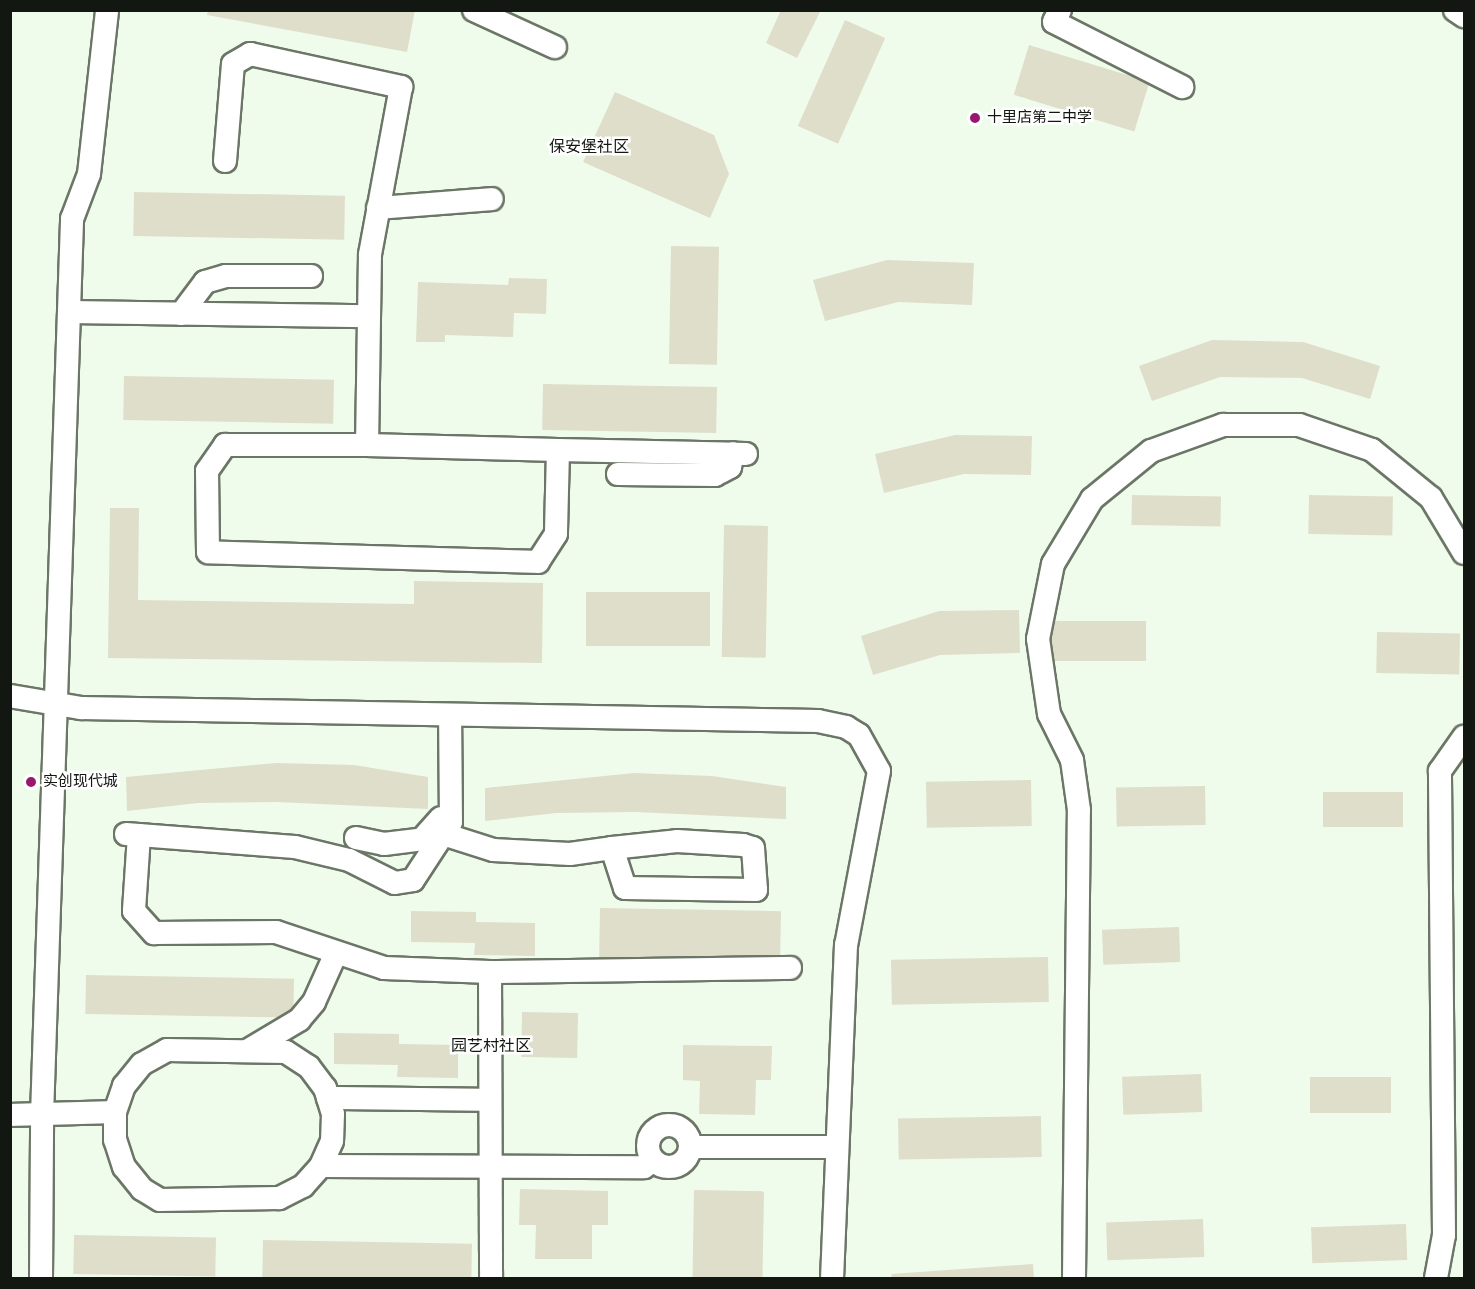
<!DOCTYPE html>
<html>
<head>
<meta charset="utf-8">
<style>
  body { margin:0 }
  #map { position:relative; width:1475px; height:1289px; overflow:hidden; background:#f0fceb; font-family:"Fira Sans","Noto Sans SC",sans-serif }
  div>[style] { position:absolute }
  .building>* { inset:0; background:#dedeca; transform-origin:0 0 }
  .roads { filter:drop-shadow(2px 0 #6c7667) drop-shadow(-2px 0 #6c7667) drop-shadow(0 2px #6c7667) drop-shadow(0 -2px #6c7667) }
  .minor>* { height:22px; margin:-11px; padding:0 11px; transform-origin:11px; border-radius:11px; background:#fff }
  .minor>.ring { margin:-11px; padding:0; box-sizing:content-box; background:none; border:22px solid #fff; border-radius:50% }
  .dots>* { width:16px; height:16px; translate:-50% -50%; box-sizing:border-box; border:3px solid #fff; border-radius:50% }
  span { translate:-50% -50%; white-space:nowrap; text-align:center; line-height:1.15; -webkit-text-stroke:5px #fff; paint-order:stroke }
  .poi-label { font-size:15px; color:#131711 }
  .left { translate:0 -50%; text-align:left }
  .neighbourhood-label { font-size:16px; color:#131711 }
  .frame { position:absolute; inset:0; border:12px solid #131711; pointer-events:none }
</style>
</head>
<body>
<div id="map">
  <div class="building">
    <div style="clip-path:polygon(208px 10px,415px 10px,407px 52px,207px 15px)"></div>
    <div style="clip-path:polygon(781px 10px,821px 10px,797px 58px,766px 43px)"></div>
    <div style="left:845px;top:20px;width:44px;height:116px;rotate:24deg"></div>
    <div style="left:1029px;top:45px;width:126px;height:52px;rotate:17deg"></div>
    <div style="clip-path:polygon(615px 92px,714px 135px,729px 174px,710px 218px,583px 162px)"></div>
    <div style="left:134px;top:192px;width:211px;height:44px;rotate:1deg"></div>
    <div style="left:671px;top:246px;width:48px;height:118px;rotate:1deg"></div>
    <div style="clip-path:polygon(887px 260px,974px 263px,972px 305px,898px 302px,825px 321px,813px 280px)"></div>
    <div style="clip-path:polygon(509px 278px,547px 279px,546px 314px,514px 313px,513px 337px,445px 335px,445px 342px,416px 342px,418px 282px,508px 285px)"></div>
    <div style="clip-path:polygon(1212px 340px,1303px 342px,1380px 366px,1370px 399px,1302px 378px,1220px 377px,1152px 401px,1139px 366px)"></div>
    <div style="left:124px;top:376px;width:210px;height:44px;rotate:1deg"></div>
    <div style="left:543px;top:384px;width:174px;height:46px;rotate:1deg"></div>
    <div style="clip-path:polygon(955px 435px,1032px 436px,1031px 475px,964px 474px,884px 493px,875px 454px)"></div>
    <div style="left:1132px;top:495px;width:89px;height:30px;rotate:1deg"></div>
    <div style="left:1309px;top:495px;width:84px;height:39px;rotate:1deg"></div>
    <div style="clip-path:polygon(110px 508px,139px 508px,138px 600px,414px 604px,414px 581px,543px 583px,542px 663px,108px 658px)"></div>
    <div style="left:724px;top:525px;width:44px;height:132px;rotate:1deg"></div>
    <div style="left:586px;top:592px;width:124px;height:54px"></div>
    <div style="clip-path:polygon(1019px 610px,1020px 653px,940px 655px,873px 675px,861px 636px,939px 611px)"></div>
    <div style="left:1146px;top:621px;width:40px;height:94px;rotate:90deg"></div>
    <div style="left:1377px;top:632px;width:83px;height:41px;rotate:1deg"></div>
    <div style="clip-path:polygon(276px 763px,354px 765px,428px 777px,428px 809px,277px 802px,198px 803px,127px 811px,126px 777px)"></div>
    <div style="clip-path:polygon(634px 773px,712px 776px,786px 787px,786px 819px,635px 812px,556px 813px,485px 821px,485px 788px)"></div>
    <div style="left:1031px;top:780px;width:46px;height:105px;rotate:89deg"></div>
    <div style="left:1205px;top:786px;width:39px;height:89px;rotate:89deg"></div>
    <div style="left:1403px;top:792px;width:35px;height:80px;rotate:90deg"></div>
    <div style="left:600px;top:908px;width:181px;height:49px;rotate:1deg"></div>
    <div style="clip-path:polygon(411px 911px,476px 912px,476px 922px,535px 923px,535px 956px,474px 955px,475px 943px,411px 942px)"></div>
    <div style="left:1179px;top:927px;width:35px;height:77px;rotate:88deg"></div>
    <div style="left:1048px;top:957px;width:45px;height:157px;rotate:89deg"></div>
    <div style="left:86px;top:975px;width:208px;height:39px;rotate:1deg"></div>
    <div style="left:522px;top:1012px;width:56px;height:45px;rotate:1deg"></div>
    <div style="clip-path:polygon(334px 1033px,399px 1034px,399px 1044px,458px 1045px,458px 1078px,397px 1077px,398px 1065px,334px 1064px)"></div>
    <div style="clip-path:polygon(683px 1045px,772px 1046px,771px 1080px,756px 1080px,755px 1115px,699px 1114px,700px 1081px,683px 1080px)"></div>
    <div style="left:1201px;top:1074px;width:38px;height:79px;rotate:88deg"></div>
    <div style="left:1391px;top:1077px;width:36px;height:81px;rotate:90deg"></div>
    <div style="left:1041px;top:1116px;width:41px;height:143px;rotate:89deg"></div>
    <div style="clip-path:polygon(520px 1189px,608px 1191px,608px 1225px,592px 1225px,592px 1259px,535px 1259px,536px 1225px,519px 1225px)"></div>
    <div style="left:694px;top:1190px;width:70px;height:88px;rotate:1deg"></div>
    <div style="left:1203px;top:1219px;width:38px;height:97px;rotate:88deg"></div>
    <div style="left:1406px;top:1224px;width:36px;height:95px;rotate:88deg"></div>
    <div style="left:74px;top:1235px;width:142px;height:39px;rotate:1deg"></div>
    <div style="left:263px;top:1240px;width:209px;height:37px;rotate:1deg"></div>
    <div style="left:1033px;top:1264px;width:14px;height:142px;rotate:86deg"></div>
  </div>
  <div class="roads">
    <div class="minor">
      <div style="left:474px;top:10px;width:89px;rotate:24.6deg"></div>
      <div style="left:1060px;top:10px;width:13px;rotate:117deg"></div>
      <div style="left:1054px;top:22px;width:144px;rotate:26.9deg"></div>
      <div style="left:1455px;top:10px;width:11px;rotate:34deg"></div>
      <div style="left:225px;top:161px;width:97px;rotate:-85.3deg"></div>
      <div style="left:233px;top:64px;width:20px;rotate:-30deg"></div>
      <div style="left:250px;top:54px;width:155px;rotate:12.3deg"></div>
      <div style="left:401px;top:87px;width:171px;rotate:100.5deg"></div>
      <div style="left:370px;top:255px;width:190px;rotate:90.9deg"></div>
      <div style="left:378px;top:208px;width:114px;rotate:-4.5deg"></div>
      <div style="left:69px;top:312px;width:300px;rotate:0.8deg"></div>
      <div style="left:181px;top:314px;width:40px;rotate:-53deg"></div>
      <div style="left:205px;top:282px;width:22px;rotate:-16deg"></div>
      <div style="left:226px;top:276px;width:85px"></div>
      <div style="left:558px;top:450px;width:84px;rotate:91.4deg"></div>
      <div style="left:556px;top:534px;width:33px;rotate:123deg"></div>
      <div style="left:538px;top:562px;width:330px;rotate:-178.3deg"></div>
      <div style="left:208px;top:552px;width:81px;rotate:-90.7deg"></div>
      <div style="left:207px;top:471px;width:32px;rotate:-55deg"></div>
      <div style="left:225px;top:445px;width:142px"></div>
      <div style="left:367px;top:445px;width:191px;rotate:1.5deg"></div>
      <div style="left:558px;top:450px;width:188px;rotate:1.2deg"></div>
      <div style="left:618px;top:474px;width:97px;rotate:0.6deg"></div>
      <div style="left:715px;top:475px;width:17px;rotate:-28deg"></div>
      <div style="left:730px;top:467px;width:14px;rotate:-78deg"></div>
      <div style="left:10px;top:696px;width:72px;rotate:9.6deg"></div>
      <div style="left:81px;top:708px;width:737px;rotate:1.01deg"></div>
      <div style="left:818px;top:721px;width:29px;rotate:12deg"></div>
      <div style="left:846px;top:727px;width:15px;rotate:32deg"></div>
      <div style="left:859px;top:735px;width:41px;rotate:60.9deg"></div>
      <div style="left:879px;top:771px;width:177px;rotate:100.7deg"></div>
      <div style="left:846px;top:945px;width:333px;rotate:92.4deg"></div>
      <div style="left:126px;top:834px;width:169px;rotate:4.4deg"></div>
      <div style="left:295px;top:847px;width:56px;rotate:13.5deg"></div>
      <div style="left:349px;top:860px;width:51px;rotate:26.6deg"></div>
      <div style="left:395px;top:883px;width:18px;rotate:-9deg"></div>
      <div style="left:413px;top:880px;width:69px;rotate:-56.8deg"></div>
      <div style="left:451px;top:822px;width:107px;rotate:-90.5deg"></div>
      <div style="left:443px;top:834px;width:52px;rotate:17.7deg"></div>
      <div style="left:493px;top:850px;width:77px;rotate:3deg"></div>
      <div style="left:570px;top:854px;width:42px;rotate:-8.1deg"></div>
      <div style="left:612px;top:848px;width:65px;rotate:-6.1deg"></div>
      <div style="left:677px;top:841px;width:66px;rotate:3.5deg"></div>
      <div style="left:743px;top:845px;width:10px;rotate:17deg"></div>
      <div style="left:753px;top:848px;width:42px;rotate:85.9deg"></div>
      <div style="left:756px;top:890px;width:131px;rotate:-179.1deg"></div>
      <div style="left:625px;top:888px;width:42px;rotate:-108deg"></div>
      <div style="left:139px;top:835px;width:76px;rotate:93.8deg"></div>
      <div style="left:134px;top:911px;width:30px;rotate:48deg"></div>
      <div style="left:154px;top:933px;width:122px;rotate:-0.5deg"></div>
      <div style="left:276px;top:932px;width:114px;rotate:18.4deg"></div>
      <div style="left:384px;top:968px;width:106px;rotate:2.2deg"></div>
      <div style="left:490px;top:972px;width:300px;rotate:-0.8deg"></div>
      <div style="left:356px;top:838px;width:29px;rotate:12deg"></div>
      <div style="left:384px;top:844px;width:38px;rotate:-7deg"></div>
      <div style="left:422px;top:839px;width:28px;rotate:-48deg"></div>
      <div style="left:490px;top:972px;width:306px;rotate:89.8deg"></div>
      <div style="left:167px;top:1050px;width:119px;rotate:1deg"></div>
      <div style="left:286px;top:1052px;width:27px;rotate:33deg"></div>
      <div style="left:309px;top:1067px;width:26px;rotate:53deg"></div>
      <div style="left:325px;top:1088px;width:27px;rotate:73deg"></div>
      <div style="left:333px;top:1114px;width:27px;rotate:92deg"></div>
      <div style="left:332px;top:1141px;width:27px;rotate:114deg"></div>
      <div style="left:321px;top:1166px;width:27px;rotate:132deg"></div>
      <div style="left:303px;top:1186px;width:27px;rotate:153deg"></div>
      <div style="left:279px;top:1198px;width:119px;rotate:179deg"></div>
      <div style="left:160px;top:1200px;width:21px;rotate:-149deg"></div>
      <div style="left:142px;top:1189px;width:28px;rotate:-129deg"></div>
      <div style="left:124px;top:1167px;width:28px;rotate:-108deg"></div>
      <div style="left:115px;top:1140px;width:28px;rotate:-90deg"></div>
      <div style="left:115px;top:1112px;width:28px;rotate:-71deg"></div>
      <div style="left:124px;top:1086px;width:28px;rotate:-51deg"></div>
      <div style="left:142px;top:1064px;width:29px;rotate:-29deg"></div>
      <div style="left:247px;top:1051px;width:61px;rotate:-30.8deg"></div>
      <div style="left:299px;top:1020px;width:23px;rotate:-50deg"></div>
      <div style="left:314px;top:1002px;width:54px;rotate:-65.8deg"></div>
      <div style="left:328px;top:1098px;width:162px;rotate:0.7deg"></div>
      <div style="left:10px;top:1115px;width:105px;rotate:-1.6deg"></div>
      <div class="ring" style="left:648px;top:1125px;width:20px;height:20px"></div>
      <div style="left:690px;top:1147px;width:147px"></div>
      <div style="left:321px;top:1166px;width:323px;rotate:0.2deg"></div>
      <div style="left:644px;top:1167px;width:11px;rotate:-38deg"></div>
      <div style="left:41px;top:1278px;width:162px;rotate:-89.6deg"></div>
      <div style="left:42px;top:1116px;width:898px;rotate:-88.08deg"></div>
      <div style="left:72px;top:219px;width:48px;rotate:-69.3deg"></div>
      <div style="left:89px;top:174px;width:165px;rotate:-83.7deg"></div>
      <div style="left:1074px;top:1278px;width:468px;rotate:-89.4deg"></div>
      <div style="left:1079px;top:810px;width:50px;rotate:-98deg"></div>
      <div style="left:1072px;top:760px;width:51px;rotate:-116.6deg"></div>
      <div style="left:1049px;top:714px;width:76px;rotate:-98.3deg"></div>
      <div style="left:1038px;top:639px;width:76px;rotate:-78.7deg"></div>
      <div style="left:1053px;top:564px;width:76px;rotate:-59deg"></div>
      <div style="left:1092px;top:499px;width:76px;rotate:-39.1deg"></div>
      <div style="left:1151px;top:451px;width:77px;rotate:-19.9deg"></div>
      <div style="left:1223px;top:425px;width:76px"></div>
      <div style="left:1299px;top:425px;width:77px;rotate:18.9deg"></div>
      <div style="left:1372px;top:450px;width:76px;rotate:39.1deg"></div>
      <div style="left:1431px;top:498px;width:64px;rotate:59deg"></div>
      <div style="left:1436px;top:1278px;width:44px;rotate:-79.5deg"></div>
      <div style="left:1444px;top:1235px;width:464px;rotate:-90.5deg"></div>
      <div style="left:1440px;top:771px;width:42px;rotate:-54.8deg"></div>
    </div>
  </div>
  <div class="dots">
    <div style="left:975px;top:118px;background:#99176c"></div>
    <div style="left:31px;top:782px;background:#99176c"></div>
  </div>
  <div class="poi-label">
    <span class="left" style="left:987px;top:118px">十里店第二中学</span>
    <span class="left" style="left:43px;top:782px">实创现代城</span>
  </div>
  <div class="neighbourhood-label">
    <span style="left:589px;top:147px">保安堡社区</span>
    <span style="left:491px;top:1046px">园艺村社区</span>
  </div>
  <div class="frame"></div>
</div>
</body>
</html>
